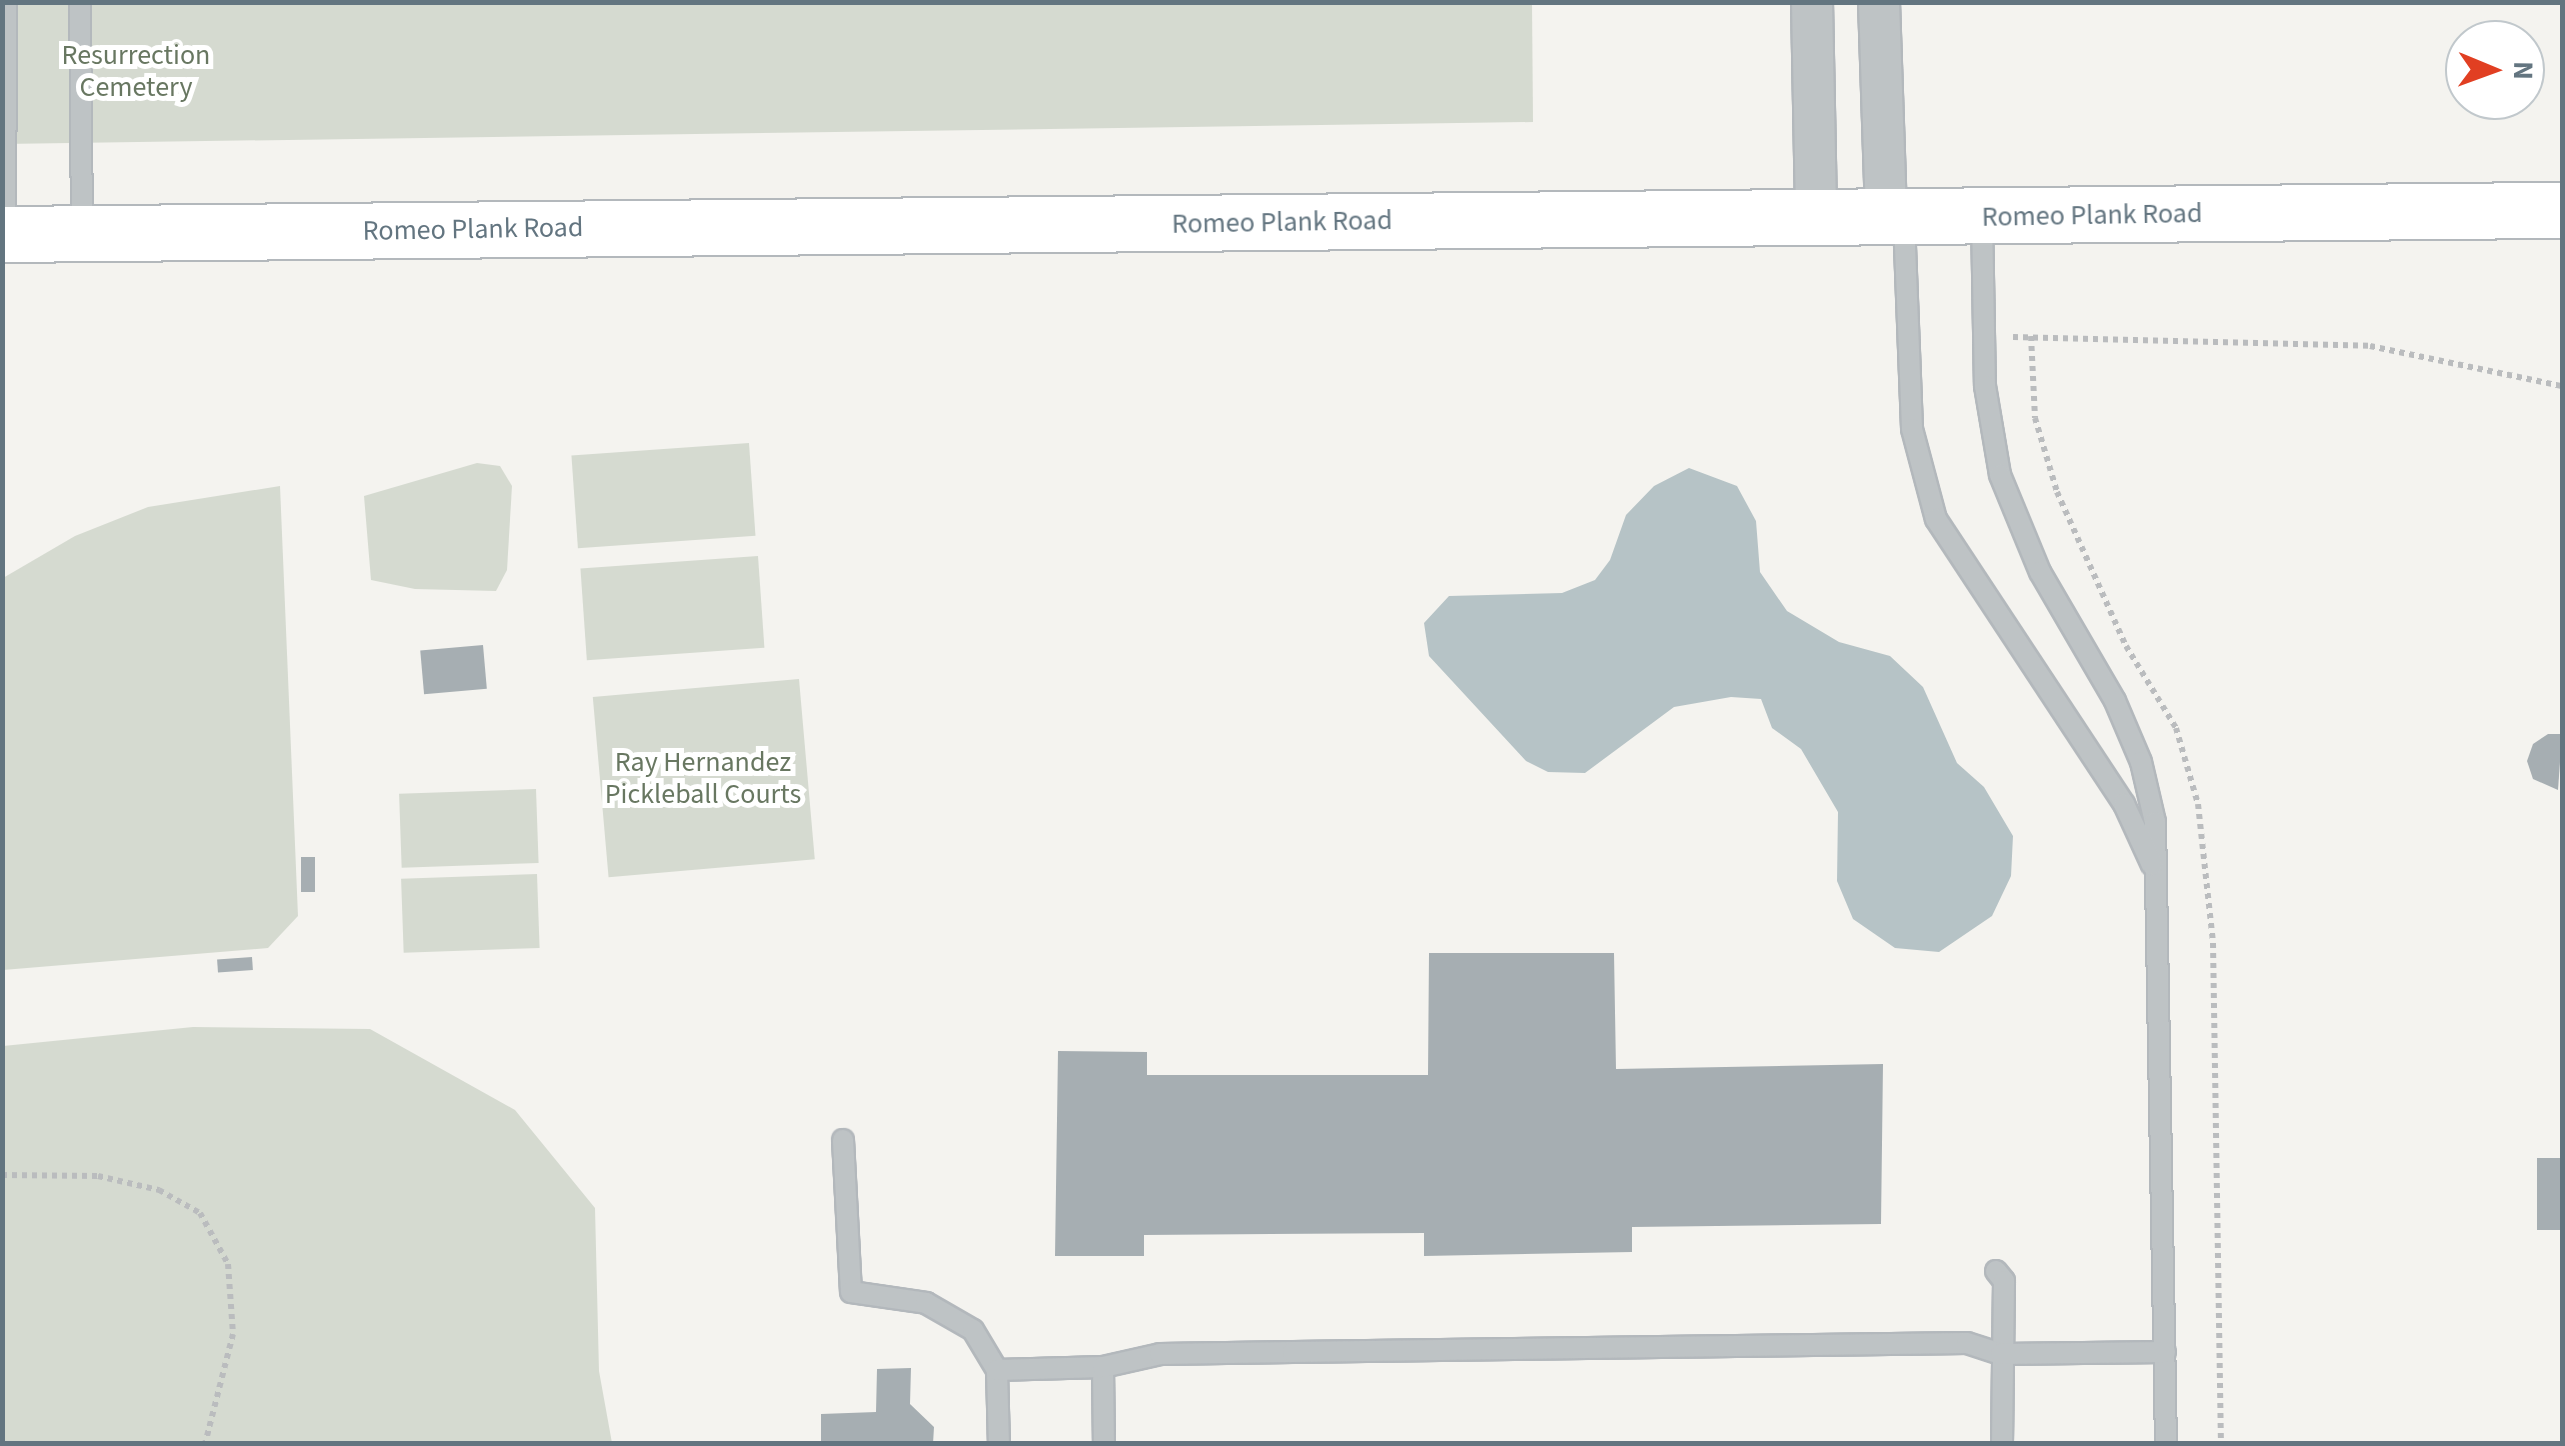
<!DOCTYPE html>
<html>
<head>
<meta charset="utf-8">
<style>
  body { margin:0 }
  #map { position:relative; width:2565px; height:1446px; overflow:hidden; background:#f4f3ef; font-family:"Source Sans 3",sans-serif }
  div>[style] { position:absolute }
  .green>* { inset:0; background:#d5dad0; transform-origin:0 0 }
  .water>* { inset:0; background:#b6c3c6 }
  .building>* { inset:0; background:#a6aeb2; transform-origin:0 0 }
  .path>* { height:6px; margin-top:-3px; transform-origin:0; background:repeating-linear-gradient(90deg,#babcbe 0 5px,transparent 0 10px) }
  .roads { filter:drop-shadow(2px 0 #b3b8bc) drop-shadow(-2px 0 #b3b8bc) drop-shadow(0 2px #b3b8bc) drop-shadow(0 -2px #b3b8bc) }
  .lane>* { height:20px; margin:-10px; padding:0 10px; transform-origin:10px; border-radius:10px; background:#bec3c5 }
  .street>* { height:40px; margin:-20px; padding:0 20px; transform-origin:20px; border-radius:20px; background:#bec3c5 }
  .secondary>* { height:55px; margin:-27.5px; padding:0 27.5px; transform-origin:27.5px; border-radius:27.5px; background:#fff }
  span { translate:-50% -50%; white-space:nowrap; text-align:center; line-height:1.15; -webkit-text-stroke:10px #fff; paint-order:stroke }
  .park-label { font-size:28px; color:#687761 }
  .street-label { font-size:28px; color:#637580 }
  .frame { position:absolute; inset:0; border:5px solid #637580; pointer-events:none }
  .north { position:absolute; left:2445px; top:20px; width:100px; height:100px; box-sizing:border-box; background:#fff; border:2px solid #c1c8cc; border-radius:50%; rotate:91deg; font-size:28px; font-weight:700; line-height:40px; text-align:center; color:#637580 }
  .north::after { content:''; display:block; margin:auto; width:35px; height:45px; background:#e13f22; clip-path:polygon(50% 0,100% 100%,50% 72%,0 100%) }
</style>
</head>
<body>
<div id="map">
  <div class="green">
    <div style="clip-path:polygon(2px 3px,1532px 3px,1533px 122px,3px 144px)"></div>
    <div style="left:749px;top:443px;width:93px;height:178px;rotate:86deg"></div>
    <div style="clip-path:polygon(477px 463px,500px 466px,512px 486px,507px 570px,496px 591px,415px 589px,371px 580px,364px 496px)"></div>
    <div style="clip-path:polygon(280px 486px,298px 916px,268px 948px,3px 970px,3px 578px,75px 536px,148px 507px)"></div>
    <div style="left:758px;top:556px;width:92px;height:178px;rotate:86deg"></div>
    <div style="left:799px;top:679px;width:181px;height:207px;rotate:85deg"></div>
    <div style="left:536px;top:789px;width:74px;height:137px;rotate:88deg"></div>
    <div style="left:537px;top:874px;width:74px;height:136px;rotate:88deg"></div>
    <div style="clip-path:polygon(193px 1027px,370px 1029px,515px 1110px,595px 1208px,599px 1371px,612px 1443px,3px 1443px,3px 1046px)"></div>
  </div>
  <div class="water">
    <div style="clip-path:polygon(1689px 468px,1737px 486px,1756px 521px,1760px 572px,1787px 611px,1839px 642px,1890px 656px,1923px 687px,1957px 763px,1984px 787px,2013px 836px,2011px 876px,1992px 916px,1939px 952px,1895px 948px,1853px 919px,1837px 881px,1838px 812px,1801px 749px,1772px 728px,1761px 699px,1731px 697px,1674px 707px,1585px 773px,1548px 772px,1526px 761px,1429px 656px,1424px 623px,1449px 596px,1562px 593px,1595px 580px,1610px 560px,1626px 515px,1654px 486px)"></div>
  </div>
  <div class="building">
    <div style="left:483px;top:645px;width:44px;height:63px;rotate:85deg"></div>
    <div style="clip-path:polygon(2548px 734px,2562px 734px,2558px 790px,2533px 779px,2527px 761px,2533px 744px)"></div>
    <div style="left:315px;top:857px;width:35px;height:14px;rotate:90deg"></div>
    <div style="clip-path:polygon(1429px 953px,1614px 953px,1616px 1069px,1883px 1064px,1881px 1224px,1632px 1227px,1632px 1252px,1424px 1256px,1424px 1233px,1144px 1235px,1144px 1256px,1055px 1256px,1058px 1051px,1147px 1052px,1147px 1075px,1428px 1075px)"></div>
    <div style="left:252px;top:957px;width:13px;height:35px;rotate:86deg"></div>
    <div style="left:2562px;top:1158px;width:72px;height:25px;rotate:90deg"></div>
    <div style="clip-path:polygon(911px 1368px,910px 1404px,934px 1427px,933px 1444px,821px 1444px,821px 1414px,876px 1412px,877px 1369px)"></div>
  </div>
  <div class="path">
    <div style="left:2031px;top:336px;width:82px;rotate:87.2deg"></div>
    <div style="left:2035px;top:418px;width:77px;rotate:73.4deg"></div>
    <div style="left:2057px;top:492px;width:169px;rotate:65.9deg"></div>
    <div style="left:2126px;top:646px;width:96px;rotate:58.6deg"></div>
    <div style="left:2176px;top:728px;width:79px;rotate:73.9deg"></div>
    <div style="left:2198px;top:804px;width:140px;rotate:83.8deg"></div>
    <div style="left:2213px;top:943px;width:501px;rotate:89.09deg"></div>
    <div style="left:2013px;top:337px;width:357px;rotate:1.4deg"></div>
    <div style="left:2370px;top:346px;width:196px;rotate:11.8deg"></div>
    <div style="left:2px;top:1175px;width:96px;rotate:0.6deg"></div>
    <div style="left:98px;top:1176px;width:63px;rotate:12.9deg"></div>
    <div style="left:159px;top:1190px;width:47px;rotate:29.3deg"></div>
    <div style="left:200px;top:1213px;width:58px;rotate:61.2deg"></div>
    <div style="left:228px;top:1264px;width:70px;rotate:85.9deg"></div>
    <div style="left:233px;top:1334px;width:114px;rotate:104.3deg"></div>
  </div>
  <div class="roads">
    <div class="lane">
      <div style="left:80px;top:2px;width:229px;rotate:89.5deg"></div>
      <div style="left:1982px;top:217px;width:169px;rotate:89deg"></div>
      <div style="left:1985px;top:386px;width:90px;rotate:80.4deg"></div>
      <div style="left:2000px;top:475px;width:105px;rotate:67.6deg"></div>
      <div style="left:2040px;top:572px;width:149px;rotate:59.8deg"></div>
      <div style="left:2115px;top:701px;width:66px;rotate:66.9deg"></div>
      <div style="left:2141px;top:762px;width:62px;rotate:76.9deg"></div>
      <div style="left:2155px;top:822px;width:622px;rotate:88.99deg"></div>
      <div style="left:1904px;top:220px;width:209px;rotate:87.8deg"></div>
      <div style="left:1912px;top:429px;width:93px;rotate:75.1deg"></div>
      <div style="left:1936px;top:519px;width:341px;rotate:56.6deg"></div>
      <div style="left:2124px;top:804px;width:67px;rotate:65.3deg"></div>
      <div style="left:5px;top:230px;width:228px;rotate:-89.7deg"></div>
      <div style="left:843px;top:1140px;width:152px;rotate:87deg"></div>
      <div style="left:851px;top:1292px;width:76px;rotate:8.3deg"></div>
      <div style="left:926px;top:1303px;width:54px;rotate:29.9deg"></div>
      <div style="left:973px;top:1330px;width:47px;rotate:59deg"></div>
      <div style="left:997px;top:1370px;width:74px;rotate:88.5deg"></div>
      <div style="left:1996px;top:1271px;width:13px;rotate:51deg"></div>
      <div style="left:2004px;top:1281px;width:163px;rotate:90.7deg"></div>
      <div style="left:1103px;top:1367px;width:77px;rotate:89.3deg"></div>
      <div style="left:997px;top:1370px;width:106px;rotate:-1.6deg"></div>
      <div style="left:1103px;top:1367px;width:58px;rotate:-12.8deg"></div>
      <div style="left:1160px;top:1354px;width:133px;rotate:-0.9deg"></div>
      <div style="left:1293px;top:1352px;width:674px;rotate:-0.77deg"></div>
      <div style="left:1967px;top:1343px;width:36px;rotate:18deg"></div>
      <div style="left:2001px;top:1354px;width:164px;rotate:-0.7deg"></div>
    </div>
    <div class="street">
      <div style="left:1812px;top:2px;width:215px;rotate:88.9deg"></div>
      <div style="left:1879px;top:2px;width:214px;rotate:88.1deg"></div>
    </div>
    <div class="secondary">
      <div style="left:2px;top:234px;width:2560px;rotate:-0.54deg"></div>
    </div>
  </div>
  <div class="park-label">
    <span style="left:136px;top:71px">Resurrection<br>Cemetery</span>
    <span style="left:703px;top:778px">Ray Hernandez<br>Pickleball Courts</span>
  </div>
  <div class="street-label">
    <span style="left:2092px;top:215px;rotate:-1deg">Romeo Plank Road</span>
    <span style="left:1282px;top:222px;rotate:-1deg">Romeo Plank Road</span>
    <span style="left:473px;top:229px;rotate:-1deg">Romeo Plank Road</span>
  </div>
  <div class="frame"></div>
  <div class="north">N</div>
</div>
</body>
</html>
